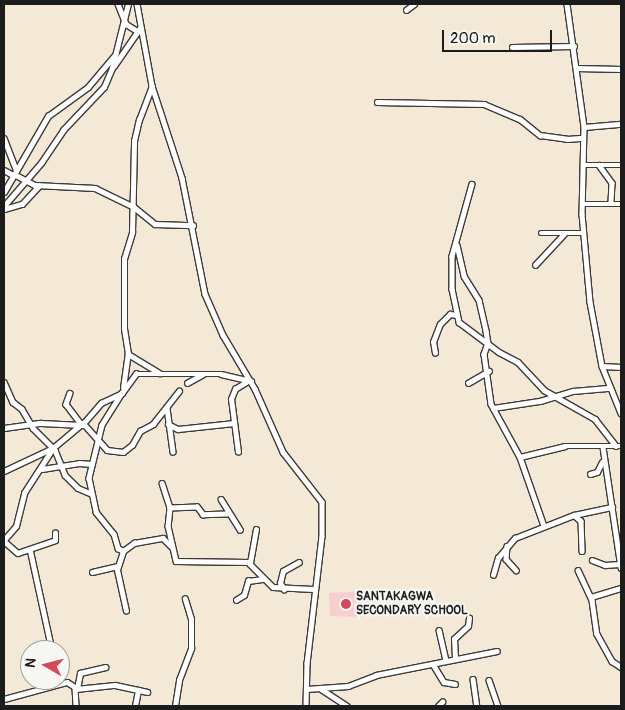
<!DOCTYPE html>
<html>
<head>
<meta charset="utf-8">
<style>
  body { margin:0 }
  #map { position:relative; width:625px; height:710px; overflow:hidden; background:#f4e9d7; font-family:Pangolin,sans-serif }
  div>[style] { position:absolute }
  .built>* { inset:0; background:#f7d0ce }
  .roads { filter:drop-shadow(1px 0 #3c3b38) drop-shadow(-1px 0 #3c3b38) drop-shadow(0 1px #3c3b38) drop-shadow(0 -1px #3c3b38) }
  .minor>* { height:4.5px; margin:-2.25px; padding:0 2.25px; transform-origin:2.25px; border-radius:2.25px; background:#fff }
  .dots>* { width:14px; height:14px; translate:-50% -50%; box-sizing:border-box; border:2px solid #f6f6f2; border-radius:50% }
  span { translate:-50% -50%; white-space:nowrap; text-align:center; line-height:1.15; -webkit-text-stroke:4.5px #f6f6f2; paint-order:stroke }
  .poi-label { font-size:12px; color:#1c1c1c; font-weight:700 }
  .left { translate:0 -50%; text-align:left }
  .frame { position:absolute; inset:0; border:5px solid #1c1c1c; pointer-events:none }
  .north { position:absolute; left:20px; top:640px; width:50px; height:50px; box-sizing:border-box; background:#f6f6f2; border:1px solid #9f9f9c; border-radius:50%; rotate:278deg; font-size:14px; font-weight:700; line-height:20px; text-align:center; color:#1c1c1c }
  .north::after { content:''; display:block; margin:auto; width:18px; height:22px; background:#d1495b; clip-path:polygon(50% 0,100% 100%,50% 72%,0 100%) }
  .scale { position:absolute; left:442px; top:30px; width:110px; height:22px; box-sizing:border-box; border:2px solid #1c1c1c; border-top:0; padding-left:6px; font-size:15px; line-height:18px; white-space:nowrap; color:#1c1c1c; -webkit-text-stroke:4px #f6f6f2; paint-order:stroke }
</style>
</head>
<body>
<div id="map">
  <div class="built">
    <div style="clip-path:polygon(364px 591px,363px 617px,330px 616px,329px 593px)"></div>
  </div>
  <div class="roads">
    <div class="minor">
      <div style="left:118px;top:4px;width:22px;rotate:68deg"></div>
      <div style="left:126px;top:24px;width:13px;rotate:32deg"></div>
      <div style="left:137px;top:4px;width:83px;rotate:79.6deg"></div>
      <div style="left:152px;top:86px;width:97px;rotate:71.9deg"></div>
      <div style="left:182px;top:178px;width:118px;rotate:78.8deg"></div>
      <div style="left:205px;top:294px;width:45px;rotate:66.3deg"></div>
      <div style="left:223px;top:335px;width:63px;rotate:59.3deg"></div>
      <div style="left:255px;top:389px;width:69px;rotate:66deg"></div>
      <div style="left:283px;top:452px;width:63px;rotate:52deg"></div>
      <div style="left:322px;top:502px;width:34px;rotate:90deg"></div>
      <div style="left:322px;top:536px;width:128px;rotate:96.7deg"></div>
      <div style="left:307px;top:663px;width:43px;rotate:91.3deg"></div>
      <div style="left:567px;top:4px;width:124px;rotate:82.1deg"></div>
      <div style="left:584px;top:127px;width:87px;rotate:91.3deg"></div>
      <div style="left:582px;top:214px;width:88px;rotate:84.8deg"></div>
      <div style="left:590px;top:302px;width:65px;rotate:79.4deg"></div>
      <div style="left:602px;top:366px;width:51px;rotate:68deg"></div>
      <div style="left:406px;top:10px;width:10px;rotate:-37deg"></div>
      <div style="left:512px;top:47px;width:62px;rotate:-0.9deg"></div>
      <div style="left:114px;top:66px;width:46px;rotate:-55.6deg"></div>
      <div style="left:576px;top:68px;width:45px;rotate:1.3deg"></div>
      <div style="left:377px;top:102px;width:107px;rotate:1.1deg"></div>
      <div style="left:484px;top:104px;width:39px;rotate:23deg"></div>
      <div style="left:520px;top:119px;width:26px;rotate:39deg"></div>
      <div style="left:540px;top:135px;width:27px;rotate:8deg"></div>
      <div style="left:567px;top:139px;width:16px;rotate:-4deg"></div>
      <div style="left:584px;top:127px;width:37px;rotate:-5deg"></div>
      <div style="left:4px;top:138px;width:33px;rotate:69deg"></div>
      <div style="left:583px;top:165px;width:38px"></div>
      <div style="left:599px;top:165px;width:22px;rotate:54deg"></div>
      <div style="left:612px;top:183px;width:20px;rotate:93deg"></div>
      <div style="left:4px;top:170px;width:10px;rotate:29deg"></div>
      <div style="left:14px;top:174px;width:24px;rotate:28deg"></div>
      <div style="left:35px;top:185px;width:60px;rotate:2.9deg"></div>
      <div style="left:95px;top:188px;width:43px;rotate:26deg"></div>
      <div style="left:134px;top:207px;width:27px;rotate:39deg"></div>
      <div style="left:155px;top:224px;width:38px;rotate:2deg"></div>
      <div style="left:472px;top:184px;width:75px;rotate:105.5deg"></div>
      <div style="left:452px;top:256px;width:33px;rotate:90deg"></div>
      <div style="left:452px;top:289px;width:34px;rotate:78deg"></div>
      <div style="left:459px;top:322px;width:50px;rotate:36.9deg"></div>
      <div style="left:499px;top:352px;width:21px;rotate:28deg"></div>
      <div style="left:518px;top:362px;width:38px;rotate:47deg"></div>
      <div style="left:544px;top:390px;width:59px;rotate:29.6deg"></div>
      <div style="left:595px;top:419px;width:34px;rotate:52deg"></div>
      <div style="left:4px;top:192px;width:88px;rotate:-59.9deg"></div>
      <div style="left:48px;top:116px;width:49px;rotate:-35.9deg"></div>
      <div style="left:88px;top:87px;width:42px;rotate:-49.8deg"></div>
      <div style="left:582px;top:204px;width:39px"></div>
      <div style="left:4px;top:206px;width:57px;rotate:-49.3deg"></div>
      <div style="left:41px;top:163px;width:40px;rotate:-56deg"></div>
      <div style="left:63px;top:130px;width:59px;rotate:-46.4deg"></div>
      <div style="left:104px;top:87px;width:21px;rotate:-67deg"></div>
      <div style="left:112px;top:68px;width:66px;rotate:-76deg"></div>
      <div style="left:4px;top:209px;width:19px;rotate:-16deg"></div>
      <div style="left:22px;top:204px;width:25px;rotate:-47deg"></div>
      <div style="left:541px;top:233px;width:41px"></div>
      <div style="left:457px;top:245px;width:32px;rotate:77deg"></div>
      <div style="left:464px;top:276px;width:28px;rotate:58deg"></div>
      <div style="left:479px;top:300px;width:32px;rotate:77deg"></div>
      <div style="left:486px;top:331px;width:12px;rotate:81deg"></div>
      <div style="left:488px;top:343px;width:12px;rotate:110deg"></div>
      <div style="left:484px;top:354px;width:50px;rotate:82deg"></div>
      <div style="left:491px;top:404px;width:60px;rotate:61.3deg"></div>
      <div style="left:520px;top:457px;width:73px;rotate:70.8deg"></div>
      <div style="left:535px;top:265px;width:42px;rotate:-46.9deg"></div>
      <div style="left:435px;top:353px;width:11px;rotate:-100deg"></div>
      <div style="left:433px;top:342px;width:19px;rotate:-69deg"></div>
      <div style="left:440px;top:324px;width:14px;rotate:-45deg"></div>
      <div style="left:450px;top:314px;width:7px;rotate:8deg"></div>
      <div style="left:128px;top:354px;width:37px;rotate:31deg"></div>
      <div style="left:602px;top:366px;width:19px;rotate:3deg"></div>
      <div style="left:4px;top:382px;width:22px;rotate:66deg"></div>
      <div style="left:13px;top:402px;width:11px;rotate:38deg"></div>
      <div style="left:22px;top:409px;width:22px;rotate:60deg"></div>
      <div style="left:33px;top:428px;width:31px;rotate:45deg"></div>
      <div style="left:55px;top:450px;width:27px;rotate:68deg"></div>
      <div style="left:65px;top:475px;width:18px;rotate:45deg"></div>
      <div style="left:78px;top:488px;width:13px;rotate:23deg"></div>
      <div style="left:187px;top:383px;width:18px;rotate:-29deg"></div>
      <div style="left:468px;top:383px;width:24px;rotate:-30deg"></div>
      <div style="left:123px;top:388px;width:34px;rotate:-82deg"></div>
      <div style="left:128px;top:354px;width:25px;rotate:-99deg"></div>
      <div style="left:124px;top:329px;width:70px;rotate:-90deg"></div>
      <div style="left:124px;top:259px;width:28px;rotate:-73deg"></div>
      <div style="left:132px;top:232px;width:91px;rotate:-88.7deg"></div>
      <div style="left:134px;top:141px;width:22px;rotate:-77deg"></div>
      <div style="left:139px;top:120px;width:36px;rotate:-69deg"></div>
      <div style="left:70px;top:393px;width:12px;rotate:110deg"></div>
      <div style="left:66px;top:404px;width:26px;rotate:53deg"></div>
      <div style="left:122px;top:393px;width:38px;rotate:122deg"></div>
      <div style="left:102px;top:425px;width:55px;rotate:103.8deg"></div>
      <div style="left:89px;top:478px;width:35px;rotate:78deg"></div>
      <div style="left:96px;top:512px;width:28px;rotate:51deg"></div>
      <div style="left:114px;top:534px;width:15px;rotate:74deg"></div>
      <div style="left:118px;top:548px;width:6px;rotate:31deg"></div>
      <div style="left:167px;top:408px;width:44px;rotate:82.2deg"></div>
      <div style="left:493px;top:408px;width:48px;rotate:-8.5deg"></div>
      <div style="left:540px;top:401px;width:34px;rotate:-17deg"></div>
      <div style="left:573px;top:391px;width:37px;rotate:-5deg"></div>
      <div style="left:83px;top:423px;width:36px;rotate:48deg"></div>
      <div style="left:107px;top:450px;width:16px;rotate:7deg"></div>
      <div style="left:123px;top:452px;width:11px;rotate:-38deg"></div>
      <div style="left:132px;top:445px;width:16px;rotate:-60deg"></div>
      <div style="left:140px;top:431px;width:15px;rotate:-28deg"></div>
      <div style="left:153px;top:424px;width:42px;rotate:-51.8deg"></div>
      <div style="left:168px;top:424px;width:11px;rotate:27deg"></div>
      <div style="left:178px;top:429px;width:56px;rotate:-6.1deg"></div>
      <div style="left:4px;top:428px;width:37px;rotate:-8deg"></div>
      <div style="left:41px;top:423px;width:41px;rotate:2.8deg"></div>
      <div style="left:82px;top:425px;width:29px;rotate:-49deg"></div>
      <div style="left:101px;top:403px;width:23px;rotate:-25deg"></div>
      <div style="left:122px;top:393px;width:24px;rotate:-54deg"></div>
      <div style="left:136px;top:374px;width:85px"></div>
      <div style="left:221px;top:374px;width:31px;rotate:13deg"></div>
      <div style="left:603px;top:447px;width:122px;rotate:81.5deg"></div>
      <div style="left:238px;top:452px;width:53px;rotate:-97.5deg"></div>
      <div style="left:231px;top:399px;width:11px;rotate:-68deg"></div>
      <div style="left:235px;top:389px;width:13px;rotate:-32deg"></div>
      <div style="left:520px;top:457px;width:46px;rotate:-13.7deg"></div>
      <div style="left:565px;top:446px;width:56px"></div>
      <div style="left:42px;top:469px;width:37px;rotate:-9deg"></div>
      <div style="left:79px;top:463px;width:13px;rotate:4deg"></div>
      <div style="left:4px;top:471px;width:54px;rotate:-25.1deg"></div>
      <div style="left:590px;top:474px;width:7px;rotate:-16deg"></div>
      <div style="left:597px;top:472px;width:11px;rotate:-63deg"></div>
      <div style="left:162px;top:483px;width:26px;rotate:72deg"></div>
      <div style="left:221px;top:499px;width:36px;rotate:58deg"></div>
      <div style="left:227px;top:514px;width:24px;rotate:178deg"></div>
      <div style="left:203px;top:515px;width:10px;rotate:-127deg"></div>
      <div style="left:197px;top:507px;width:27px;rotate:178deg"></div>
      <div style="left:170px;top:508px;width:18px;rotate:96deg"></div>
      <div style="left:168px;top:526px;width:36px;rotate:77deg"></div>
      <div style="left:176px;top:561px;width:72px;rotate:0.8deg"></div>
      <div style="left:248px;top:562px;width:35px;rotate:45deg"></div>
      <div style="left:273px;top:587px;width:40px;rotate:2.9deg"></div>
      <div style="left:574px;top:515px;width:9px;rotate:41deg"></div>
      <div style="left:581px;top:521px;width:30px;rotate:88deg"></div>
      <div style="left:4px;top:540px;width:18px;rotate:-49deg"></div>
      <div style="left:16px;top:526px;width:34px;rotate:-76deg"></div>
      <div style="left:24px;top:493px;width:54px;rotate:-57.2deg"></div>
      <div style="left:53px;top:448px;width:34px;rotate:-40deg"></div>
      <div style="left:4px;top:541px;width:18px;rotate:41deg"></div>
      <div style="left:18px;top:553px;width:39px;rotate:-19deg"></div>
      <div style="left:55px;top:540px;width:7px;rotate:-90deg"></div>
      <div style="left:507px;top:546px;width:13px;rotate:94deg"></div>
      <div style="left:506px;top:559px;width:15px;rotate:48deg"></div>
      <div style="left:30px;top:549px;width:103px;rotate:77.7deg"></div>
      <div style="left:592px;top:560px;width:14px;rotate:21deg"></div>
      <div style="left:605px;top:565px;width:14px;rotate:-4deg"></div>
      <div style="left:250px;top:563px;width:34px;rotate:-80deg"></div>
      <div style="left:578px;top:570px;width:33px;rotate:65deg"></div>
      <div style="left:592px;top:600px;width:34px;rotate:82deg"></div>
      <div style="left:597px;top:634px;width:31px;rotate:61deg"></div>
      <div style="left:612px;top:661px;width:11px;rotate:34deg"></div>
      <div style="left:92px;top:572px;width:26px;rotate:-13deg"></div>
      <div style="left:493px;top:575px;width:18px;rotate:-74deg"></div>
      <div style="left:498px;top:558px;width:26px;rotate:-50deg"></div>
      <div style="left:515px;top:538px;width:63px;rotate:-21.3deg"></div>
      <div style="left:574px;top:515px;width:39px;rotate:-12deg"></div>
      <div style="left:284px;top:590px;width:8px;rotate:-120deg"></div>
      <div style="left:280px;top:583px;width:12px;rotate:-76deg"></div>
      <div style="left:283px;top:571px;width:18px;rotate:-29deg"></div>
      <div style="left:591px;top:597px;width:31px;rotate:-17deg"></div>
      <div style="left:236px;top:600px;width:9px;rotate:-32deg"></div>
      <div style="left:244px;top:595px;width:15px;rotate:-74deg"></div>
      <div style="left:248px;top:581px;width:14px;rotate:-8deg"></div>
      <div style="left:126px;top:611px;width:42px;rotate:-102.4deg"></div>
      <div style="left:117px;top:570px;width:20px;rotate:-72deg"></div>
      <div style="left:123px;top:551px;width:14px;rotate:-36deg"></div>
      <div style="left:134px;top:543px;width:29px;rotate:-10deg"></div>
      <div style="left:163px;top:538px;width:13px;rotate:45deg"></div>
      <div style="left:439px;top:630px;width:31px;rotate:77deg"></div>
      <div style="left:455px;top:658px;width:19px;rotate:-93deg"></div>
      <div style="left:454px;top:639px;width:19px;rotate:-43deg"></div>
      <div style="left:468px;top:626px;width:8px;rotate:-83deg"></div>
      <div style="left:433px;top:664px;width:21px;rotate:59deg"></div>
      <div style="left:444px;top:682px;width:11px;rotate:10deg"></div>
      <div style="left:473px;top:679px;width:27px;rotate:82deg"></div>
      <div style="left:489px;top:680px;width:28px;rotate:71deg"></div>
      <div style="left:76px;top:689px;width:39px;rotate:-6deg"></div>
      <div style="left:115px;top:685px;width:33px;rotate:12deg"></div>
      <div style="left:77px;top:689px;width:16px;rotate:-79deg"></div>
      <div style="left:80px;top:673px;width:26px;rotate:-13deg"></div>
      <div style="left:306px;top:689px;width:42px;rotate:-4.1deg"></div>
      <div style="left:348px;top:686px;width:30px;rotate:-21deg"></div>
      <div style="left:376px;top:675px;width:123px;rotate:-11.2deg"></div>
      <div style="left:321px;top:689px;width:31px;rotate:33deg"></div>
      <div style="left:4px;top:699px;width:65px;rotate:-15.1deg"></div>
      <div style="left:67px;top:682px;width:9px;rotate:32deg"></div>
      <div style="left:75px;top:687px;width:19px;rotate:87deg"></div>
      <div style="left:135px;top:706px;width:16px;rotate:-79deg"></div>
      <div style="left:175px;top:706px;width:26px;rotate:-81deg"></div>
      <div style="left:179px;top:680px;width:34px;rotate:-69deg"></div>
      <div style="left:191px;top:648px;width:29px;rotate:-90deg"></div>
      <div style="left:191px;top:619px;width:21px;rotate:-107deg"></div>
      <div style="left:438px;top:706px;width:6px;rotate:-45deg"></div>
    </div>
  </div>
  <div class="dots">
    <div style="left:346px;top:604px;background:#d1495b"></div>
  </div>
  <div class="poi-label">
    <span class="left" style="left:356px;top:604px">SANTAKAGWA<br>SECONDARY SCHOOL</span>
  </div>
  <div class="frame"></div>
  <div class="north">N</div>
  <div class="scale">200 m</div>
</div>
</body>
</html>
